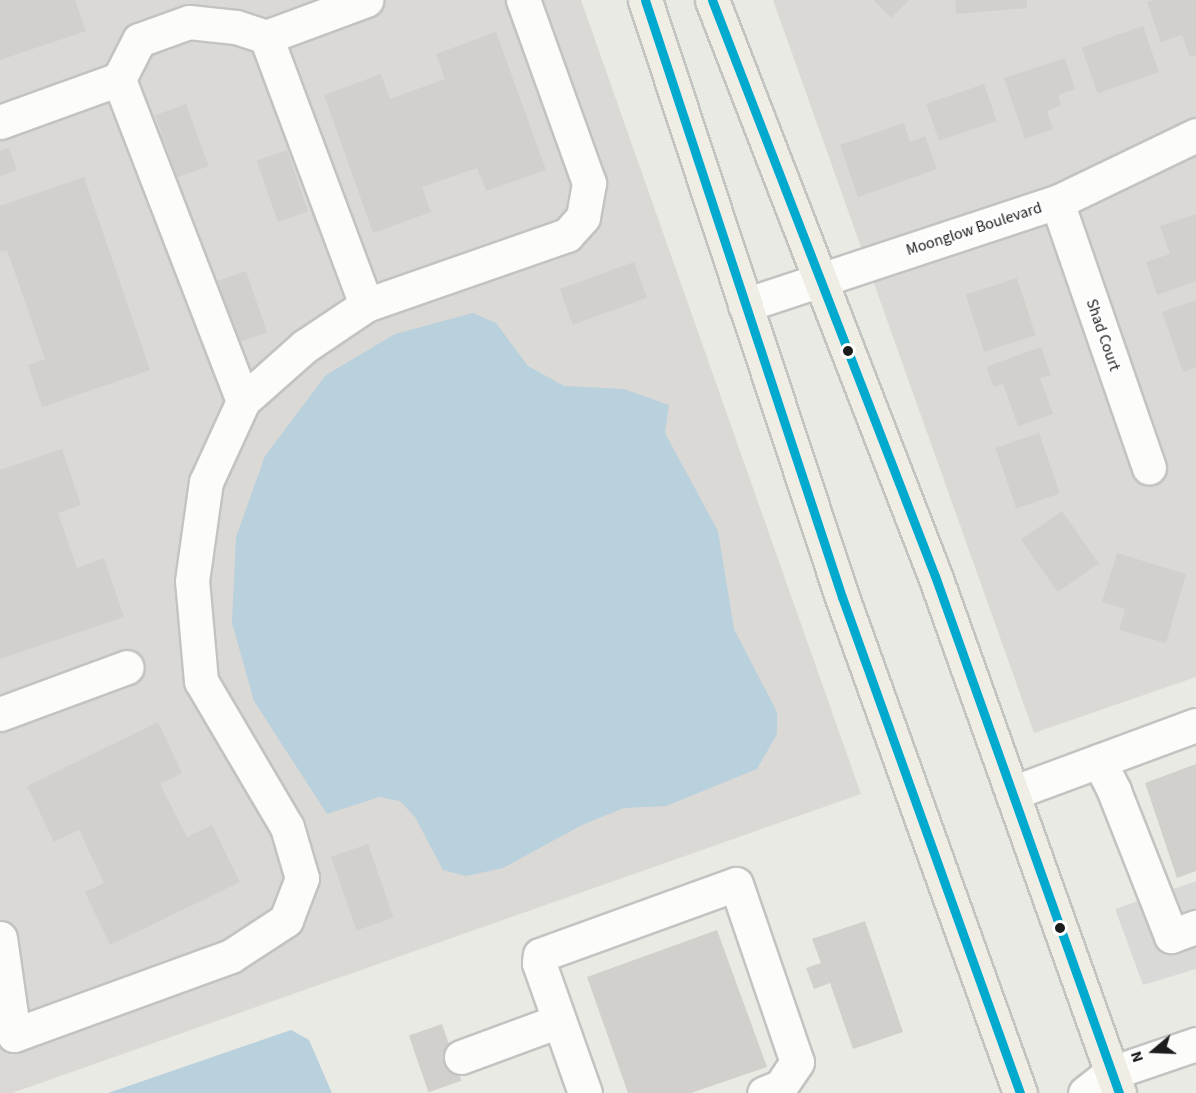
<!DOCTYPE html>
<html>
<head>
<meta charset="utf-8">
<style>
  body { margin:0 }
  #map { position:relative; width:1196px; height:1093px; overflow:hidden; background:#eaeae5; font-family:"Source Sans 3",sans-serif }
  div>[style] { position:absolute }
  .residential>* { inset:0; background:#dad9d6 }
  .parking>* { inset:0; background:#d9d9d7 }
  .water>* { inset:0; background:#b9d0dd }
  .building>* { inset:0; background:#d1d0cc; transform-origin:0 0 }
  .roads { filter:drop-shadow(2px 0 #c3c3c1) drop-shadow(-2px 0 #c3c3c1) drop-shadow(0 2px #c3c3c1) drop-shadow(0 -2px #c3c3c1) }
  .minor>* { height:33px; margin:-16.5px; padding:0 16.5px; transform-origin:16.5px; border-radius:16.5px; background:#fcfcfb }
  .major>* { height:33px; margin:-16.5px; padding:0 16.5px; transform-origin:16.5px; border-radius:16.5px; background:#efede4 }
  .bus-1>* { height:9px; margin:-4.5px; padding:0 4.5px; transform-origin:4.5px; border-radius:4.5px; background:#00a9ce }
  .dots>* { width:16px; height:16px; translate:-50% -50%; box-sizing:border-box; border:3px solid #fff; border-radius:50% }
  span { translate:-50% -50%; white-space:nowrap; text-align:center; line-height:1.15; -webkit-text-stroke:4.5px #fff; paint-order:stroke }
  .street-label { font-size:16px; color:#1c1c1c }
  .north { position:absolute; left:1124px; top:1021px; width:60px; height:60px; -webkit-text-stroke:4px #fff; paint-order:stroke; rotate:251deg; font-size:16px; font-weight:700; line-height:24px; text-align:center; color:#1c1c1c }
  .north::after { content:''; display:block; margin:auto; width:21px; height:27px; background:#1c1c1c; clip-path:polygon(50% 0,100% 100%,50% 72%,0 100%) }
</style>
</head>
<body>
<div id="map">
  <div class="residential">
    <div style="clip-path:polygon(0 0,581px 0,861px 794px,12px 1093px,0 1093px)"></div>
    <div style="clip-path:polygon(773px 0,1196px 0,1196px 677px,1034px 733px)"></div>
  </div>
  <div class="parking">
    <div style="clip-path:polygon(1196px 881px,1196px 969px,1143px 985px,1115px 909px)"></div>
  </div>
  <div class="water">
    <div style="clip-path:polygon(473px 313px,496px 323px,528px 366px,564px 386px,624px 389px,669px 405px,665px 433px,718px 531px,734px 629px,777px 712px,777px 734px,757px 769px,666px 806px,624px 808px,582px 825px,503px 868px,466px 876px,443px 870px,415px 817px,400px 801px,379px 797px,327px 814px,254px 701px,232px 623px,236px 537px,265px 456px,326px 375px,395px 334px)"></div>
    <div style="clip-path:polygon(291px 1030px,309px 1040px,332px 1093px,108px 1093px)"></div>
  </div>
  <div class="building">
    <div style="clip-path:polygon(0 0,75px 0,86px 31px,0 60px)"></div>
    <div style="clip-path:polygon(874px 0,909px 0,891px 18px)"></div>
    <div style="clip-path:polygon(955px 0,1027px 0,1027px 8px,956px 14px)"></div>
    <div style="clip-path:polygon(1154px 0,1196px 0,1196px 55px,1190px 57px,1182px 35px,1161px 42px,1147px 2px)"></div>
    <div style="left:1143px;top:26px;width:49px;height:65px;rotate:71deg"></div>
    <div style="clip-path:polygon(496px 32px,546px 170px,486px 191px,477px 168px,422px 187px,431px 212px,373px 233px,324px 95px,381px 74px,390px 99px,445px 79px,436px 54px)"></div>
    <div style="clip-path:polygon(1065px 58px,1075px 89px,1058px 95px,1061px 105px,1047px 111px,1053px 129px,1025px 139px,1004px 78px)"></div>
    <div style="left:984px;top:84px;width:39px;height:61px;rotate:71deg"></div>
    <div style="left:186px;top:104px;width:66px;height:33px;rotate:70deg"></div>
    <div style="clip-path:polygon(904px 123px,910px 142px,925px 136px,937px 169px,858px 197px,840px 145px)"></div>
    <div style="clip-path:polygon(9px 148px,17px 170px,0 176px,0 151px)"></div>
    <div style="left:287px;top:150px;width:65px;height:32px;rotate:71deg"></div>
    <div style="clip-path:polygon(84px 177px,150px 370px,42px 407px,28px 365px,45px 359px,7px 250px,0 252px,0 206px)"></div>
    <div style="clip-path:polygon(1196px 214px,1196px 281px,1157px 295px,1146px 262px,1170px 254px,1160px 226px)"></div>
    <div style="left:634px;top:262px;width:38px;height:79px;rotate:70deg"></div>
    <div style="left:246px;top:271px;width:65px;height:33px;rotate:71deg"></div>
    <div style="left:1017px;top:278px;width:60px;height:54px;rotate:72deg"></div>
    <div style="clip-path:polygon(1196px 300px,1196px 367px,1183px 372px,1162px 312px)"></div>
    <div style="clip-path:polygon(1041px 347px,1051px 375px,1040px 378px,1053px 414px,1018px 426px,1003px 384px,994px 387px,986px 367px)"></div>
    <div style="left:1039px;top:433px;width:64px;height:46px;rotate:71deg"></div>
    <div style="clip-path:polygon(62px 449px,81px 505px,58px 513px,77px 568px,104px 558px,124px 617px,0 659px,0 470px)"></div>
    <div style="left:1062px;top:511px;width:64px;height:50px;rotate:55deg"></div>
    <div style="clip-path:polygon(1117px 553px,1186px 574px,1166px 643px,1119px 630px,1125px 609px,1102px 602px)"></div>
    <div style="clip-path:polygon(158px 722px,182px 773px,160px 784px,187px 837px,212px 825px,240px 882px,110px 945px,85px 892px,104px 883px,79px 830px,54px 842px,27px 786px)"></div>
    <div style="clip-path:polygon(1196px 764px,1196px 871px,1177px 878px,1145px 783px)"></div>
    <div style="left:368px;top:844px;width:78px;height:39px;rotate:71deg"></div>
    <div style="clip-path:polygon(865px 921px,903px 1032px,853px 1049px,830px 983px,814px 989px,806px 968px,821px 963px,812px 939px)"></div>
    <div style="clip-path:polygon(717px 930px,767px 1067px,691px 1093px,628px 1093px,587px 977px)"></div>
    <div style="left:442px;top:1024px;width:60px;height:35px;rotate:71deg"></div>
  </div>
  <div class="roads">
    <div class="minor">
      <div style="left:266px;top:37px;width:107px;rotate:-20.3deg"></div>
      <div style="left:0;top:122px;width:127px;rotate:-19.9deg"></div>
      <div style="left:1057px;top:202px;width:281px;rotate:70.9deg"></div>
      <div style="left:745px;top:305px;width:329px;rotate:-18.3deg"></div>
      <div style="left:1057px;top:202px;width:154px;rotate:-25.7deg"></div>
      <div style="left:243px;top:401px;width:345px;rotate:-111.1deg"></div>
      <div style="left:119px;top:79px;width:44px;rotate:-62.9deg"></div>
      <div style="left:139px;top:40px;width:53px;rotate:-19.8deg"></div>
      <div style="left:189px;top:22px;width:47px;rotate:6.1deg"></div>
      <div style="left:236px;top:27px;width:32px;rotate:18deg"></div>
      <div style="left:266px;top:37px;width:286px;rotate:69.5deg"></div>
      <div style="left:0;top:714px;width:135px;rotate:-20.3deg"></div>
      <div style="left:1099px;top:761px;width:34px;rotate:63deg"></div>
      <div style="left:1114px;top:791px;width:156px;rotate:68.5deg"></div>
      <div style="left:1171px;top:936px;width:27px;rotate:-20deg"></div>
      <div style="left:1012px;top:793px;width:196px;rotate:-20.3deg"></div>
      <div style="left:0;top:938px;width:98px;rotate:81.8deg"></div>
      <div style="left:14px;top:1035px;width:231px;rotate:-20deg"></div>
      <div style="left:231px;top:956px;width:66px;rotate:-33.2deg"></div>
      <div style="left:286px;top:920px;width:45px;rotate:-69.1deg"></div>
      <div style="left:302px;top:878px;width:53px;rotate:-106.4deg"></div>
      <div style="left:287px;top:827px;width:169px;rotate:-120.5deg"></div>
      <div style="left:201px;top:681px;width:100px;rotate:-95.1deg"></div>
      <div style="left:192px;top:581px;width:100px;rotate:-82deg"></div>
      <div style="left:206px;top:482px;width:89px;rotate:-65.4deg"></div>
      <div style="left:243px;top:401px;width:83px;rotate:-41.6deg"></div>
      <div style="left:305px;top:346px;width:73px;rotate:-33.9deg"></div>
      <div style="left:366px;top:305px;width:213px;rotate:-19.2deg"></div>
      <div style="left:567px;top:235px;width:24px;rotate:-48deg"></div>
      <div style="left:583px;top:217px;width:35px;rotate:-80deg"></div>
      <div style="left:589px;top:183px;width:195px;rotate:-109.8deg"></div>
      <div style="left:461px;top:1057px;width:104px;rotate:-20.2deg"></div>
      <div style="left:585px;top:1093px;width:138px;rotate:-109.5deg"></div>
      <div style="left:539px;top:963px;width:8px;rotate:-83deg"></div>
      <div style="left:540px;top:955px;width:208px;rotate:-19.9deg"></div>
      <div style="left:736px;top:884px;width:188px;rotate:71.1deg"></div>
      <div style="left:797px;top:1062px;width:30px;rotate:124deg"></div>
      <div style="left:780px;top:1087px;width:17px;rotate:159deg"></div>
      <div style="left:1085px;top:1093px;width:33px;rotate:-38deg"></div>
      <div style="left:1111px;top:1073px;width:90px;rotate:-18.8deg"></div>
    </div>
    <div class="major">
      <div style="left:645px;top:0;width:629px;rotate:71.74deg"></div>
      <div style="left:842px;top:597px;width:527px;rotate:70.26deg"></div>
      <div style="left:712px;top:0;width:618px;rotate:68.84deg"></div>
      <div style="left:935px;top:576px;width:549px;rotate:70.41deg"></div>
    </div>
  </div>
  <div class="bus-1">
    <div style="left:645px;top:0;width:629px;rotate:71.74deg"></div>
    <div style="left:842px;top:597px;width:527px;rotate:70.26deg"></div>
    <div style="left:712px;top:0;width:618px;rotate:68.84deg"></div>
    <div style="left:935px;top:576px;width:549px;rotate:70.41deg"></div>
  </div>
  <div class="dots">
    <div style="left:848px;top:351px;background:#1c1c1c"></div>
    <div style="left:1060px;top:928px;background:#1c1c1c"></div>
  </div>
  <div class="street-label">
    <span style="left:974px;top:229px;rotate:-18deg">Moonglow Boulevard</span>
    <span style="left:1103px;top:335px;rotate:71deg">Shad Court</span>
  </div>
  <div class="north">N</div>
</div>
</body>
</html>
